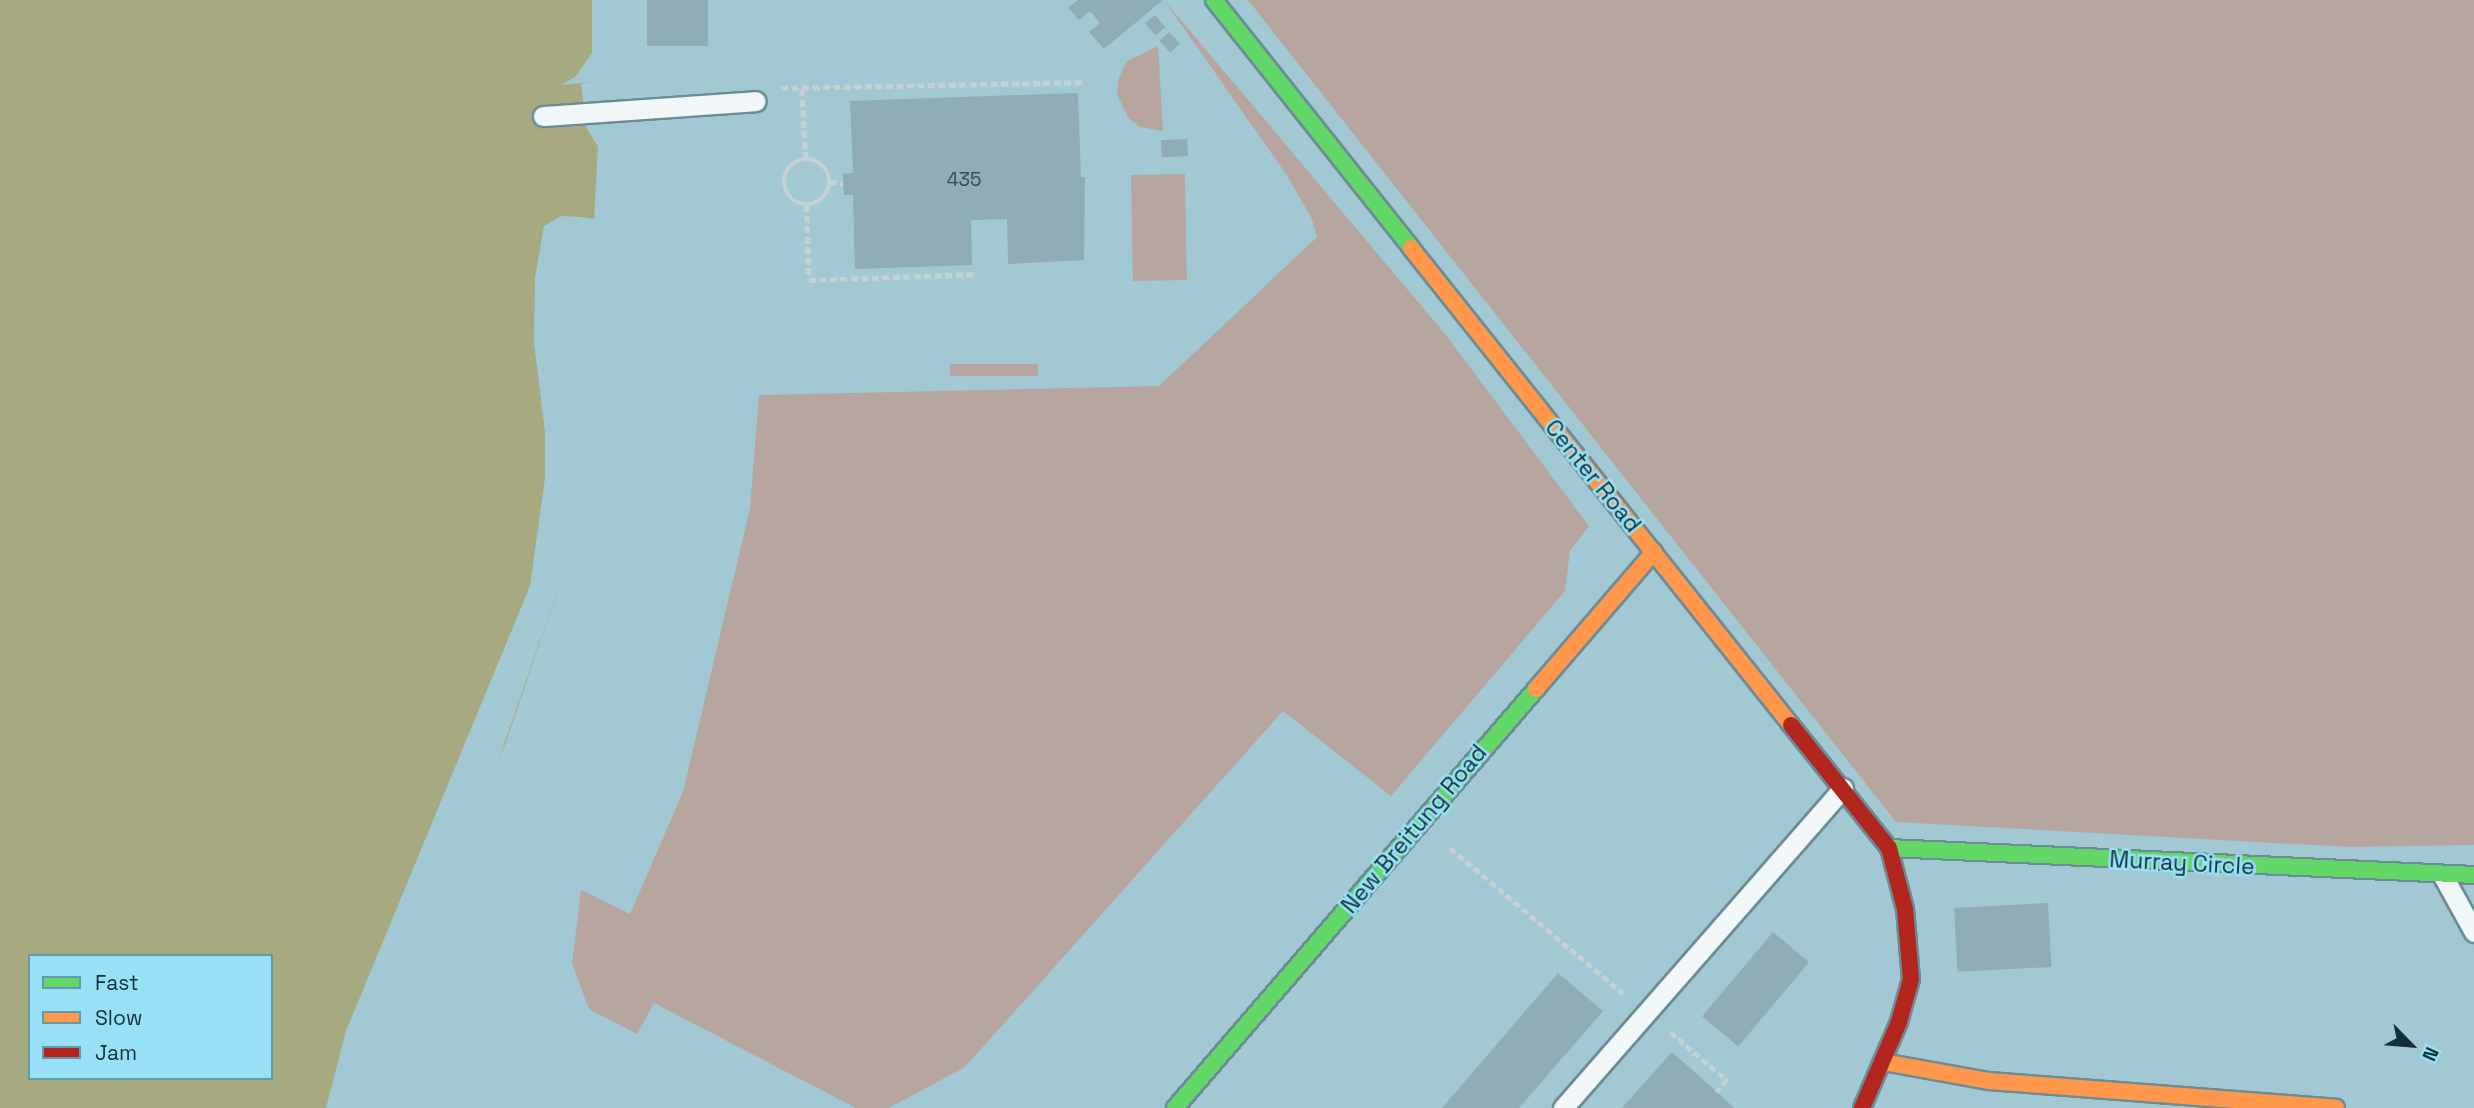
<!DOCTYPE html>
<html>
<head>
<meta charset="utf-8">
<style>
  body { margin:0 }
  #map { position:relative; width:2474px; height:1108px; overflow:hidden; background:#a1c8d3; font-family:"Space Grotesk",sans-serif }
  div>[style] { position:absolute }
  .green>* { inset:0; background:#b7a6a0; transform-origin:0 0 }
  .water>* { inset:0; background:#a7aa80 }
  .pier>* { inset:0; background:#a1c8d3 }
  .building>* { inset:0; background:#8eadb6; transform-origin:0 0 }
  .path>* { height:4.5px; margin-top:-2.25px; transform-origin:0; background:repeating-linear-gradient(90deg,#c3d0d4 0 7px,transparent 0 10.5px) }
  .path>.ring { margin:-2.25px; padding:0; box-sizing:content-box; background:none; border:4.5px solid #c3d0d4; border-radius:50% }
  .roads { filter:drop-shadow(2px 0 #6c8c95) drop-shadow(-2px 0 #6c8c95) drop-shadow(0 2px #6c8c95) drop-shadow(0 -2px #6c8c95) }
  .lane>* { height:19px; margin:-9.5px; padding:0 9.5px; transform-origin:9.5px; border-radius:9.5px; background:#f1f7f8 }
  .fast>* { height:16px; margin:-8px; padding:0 8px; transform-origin:8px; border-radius:8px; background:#63d668 }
  .slow>* { height:16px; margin:-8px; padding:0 8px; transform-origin:8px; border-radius:8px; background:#ff974d }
  .jam>* { height:16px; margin:-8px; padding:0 8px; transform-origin:8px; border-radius:8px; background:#b3261e }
  span { translate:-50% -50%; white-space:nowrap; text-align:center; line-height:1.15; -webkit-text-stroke:5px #98e0f6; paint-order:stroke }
  .number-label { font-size:19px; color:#314f58 }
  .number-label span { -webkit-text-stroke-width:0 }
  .street-label { font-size:23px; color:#123039 }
  .legend { position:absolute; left:28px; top:954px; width:245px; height:126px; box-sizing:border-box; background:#98e0f6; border:2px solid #629aaa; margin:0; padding:9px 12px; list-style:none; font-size:21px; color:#123039 }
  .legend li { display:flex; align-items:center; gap:14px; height:35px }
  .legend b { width:35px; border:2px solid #629aaa }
  .north { position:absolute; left:2376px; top:1010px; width:70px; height:70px; -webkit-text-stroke:5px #98e0f6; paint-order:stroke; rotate:115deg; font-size:19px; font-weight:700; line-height:28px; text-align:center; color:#123039 }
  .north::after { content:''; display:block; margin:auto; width:24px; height:32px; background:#123039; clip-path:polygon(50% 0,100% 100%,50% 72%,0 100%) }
</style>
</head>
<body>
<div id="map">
  <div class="green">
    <div style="clip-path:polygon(1164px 0,1445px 334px,1589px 526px,1570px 551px,1565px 591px,1391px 796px,1283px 711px,965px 1067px,889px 1108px,856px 1108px,654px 1003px,637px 1034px,589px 1009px,572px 963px,581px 890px,630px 914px,683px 792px,750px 508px,759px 395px,1159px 386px,1317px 237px,1312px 219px,1286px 174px)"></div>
    <div style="clip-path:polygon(1248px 0,2474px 0,2474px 845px,2349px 847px,1896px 822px)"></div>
    <div style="clip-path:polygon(1158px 46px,1163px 131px,1140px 127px,1129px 119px,1117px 95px,1119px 77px,1127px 61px)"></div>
    <div style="left:1185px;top:174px;width:106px;height:54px;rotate:89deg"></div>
    <div style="left:1038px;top:364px;width:12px;height:88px;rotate:90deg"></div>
  </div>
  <div class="water">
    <div style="clip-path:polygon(evenodd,0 0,603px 0,598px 81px,581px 84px,586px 127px,598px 147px,594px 219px,581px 217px,564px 232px,549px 350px,560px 583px,506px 742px,351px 1108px,0 1108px,0 0,30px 956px,271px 956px,271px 1078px,30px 1078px,30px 956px)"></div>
  </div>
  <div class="pier">
    <div style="clip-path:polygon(592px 0,606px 0,602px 81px,561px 85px,575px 77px,592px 53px)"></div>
    <div style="clip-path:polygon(561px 216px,581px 217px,567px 233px,552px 350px,566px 426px,560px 583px,451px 897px,354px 1108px,326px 1108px,346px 1031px,530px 586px,545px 478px,545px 432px,534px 343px,535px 278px,544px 226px)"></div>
  </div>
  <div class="building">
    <div style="left:647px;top:0;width:61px;height:46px"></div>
    <div style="clip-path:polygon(1078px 0,1163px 0,1104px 49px,1089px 32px,1100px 23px,1090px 11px,1079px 20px,1068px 8px)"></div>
    <div style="left:1155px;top:15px;width:16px;height:13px;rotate:50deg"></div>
    <div style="left:1169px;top:32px;width:16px;height:13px;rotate:47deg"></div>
    <div style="clip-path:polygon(1078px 93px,1081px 177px,1085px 177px,1084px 260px,1008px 264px,1007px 219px,971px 220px,972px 265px,855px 269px,853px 195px,844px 195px,843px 183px,843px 174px,853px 173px,850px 101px)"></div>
    <div style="left:1187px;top:139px;width:17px;height:26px;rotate:87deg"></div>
    <div style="left:2048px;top:903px;width:64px;height:94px;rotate:87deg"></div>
    <div style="left:1773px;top:932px;width:47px;height:110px;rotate:40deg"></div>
    <div style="clip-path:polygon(1558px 973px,1603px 1011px,1519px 1108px,1442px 1108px)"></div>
    <div style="clip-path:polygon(1672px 1052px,1717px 1092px,1734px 1108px,1622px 1108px)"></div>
  </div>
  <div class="path">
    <div style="left:781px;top:88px;width:301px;rotate:-1.1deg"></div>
    <div style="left:802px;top:89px;width:71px;rotate:86.8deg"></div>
    <div class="ring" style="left:784px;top:159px;width:41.5px;height:41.5px"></div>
    <div style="left:830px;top:182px;width:13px;rotate:4deg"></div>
    <div style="left:807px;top:205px;width:75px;rotate:88.5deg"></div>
    <div style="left:809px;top:280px;width:168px;rotate:-2deg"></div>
    <div style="left:1450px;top:848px;width:226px;rotate:40deg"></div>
    <div style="left:1670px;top:1032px;width:75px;rotate:40.1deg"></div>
    <div style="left:1727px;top:1080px;width:16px;rotate:130deg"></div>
  </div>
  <div class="roads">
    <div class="lane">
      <div style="left:543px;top:116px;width:213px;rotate:-4deg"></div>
      <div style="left:2443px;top:876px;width:64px;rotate:61deg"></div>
      <div style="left:1563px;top:1108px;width:425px;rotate:-48.8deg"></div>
    </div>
    <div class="fast">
      <div style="left:1214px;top:0;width:317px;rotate:51.5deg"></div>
      <div style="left:1889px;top:848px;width:586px;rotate:2.64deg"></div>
      <div style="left:1175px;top:1108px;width:553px;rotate:-49.25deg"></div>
    </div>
    <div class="slow">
      <div style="left:1411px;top:248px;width:610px;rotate:51.46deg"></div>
      <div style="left:1536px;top:689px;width:181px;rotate:-49.3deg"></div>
      <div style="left:1883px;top:1062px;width:108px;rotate:10.2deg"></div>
      <div style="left:1989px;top:1081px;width:348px;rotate:4.4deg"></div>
    </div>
    <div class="jam">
      <div style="left:1791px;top:725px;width:157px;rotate:51.5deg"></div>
      <div style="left:1889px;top:848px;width:63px;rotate:75.3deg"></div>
      <div style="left:1905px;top:909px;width:70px;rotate:85.1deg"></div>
      <div style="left:1911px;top:979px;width:45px;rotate:105.6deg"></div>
      <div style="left:1899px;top:1022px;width:94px;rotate:113.3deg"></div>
    </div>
  </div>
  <div class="number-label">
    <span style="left:964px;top:180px">435</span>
  </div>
  <div class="street-label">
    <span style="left:1593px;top:476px;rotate:51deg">Center Road</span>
    <span style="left:1414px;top:829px;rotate:-50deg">New Breitung Road</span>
    <span style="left:2182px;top:863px;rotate:3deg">Murray Circle</span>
  </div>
  <ul class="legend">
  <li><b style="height:9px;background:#63d668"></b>Fast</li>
  <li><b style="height:9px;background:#ff974d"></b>Slow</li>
  <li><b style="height:9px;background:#b3261e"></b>Jam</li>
  </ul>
  <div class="north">N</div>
</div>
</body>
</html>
